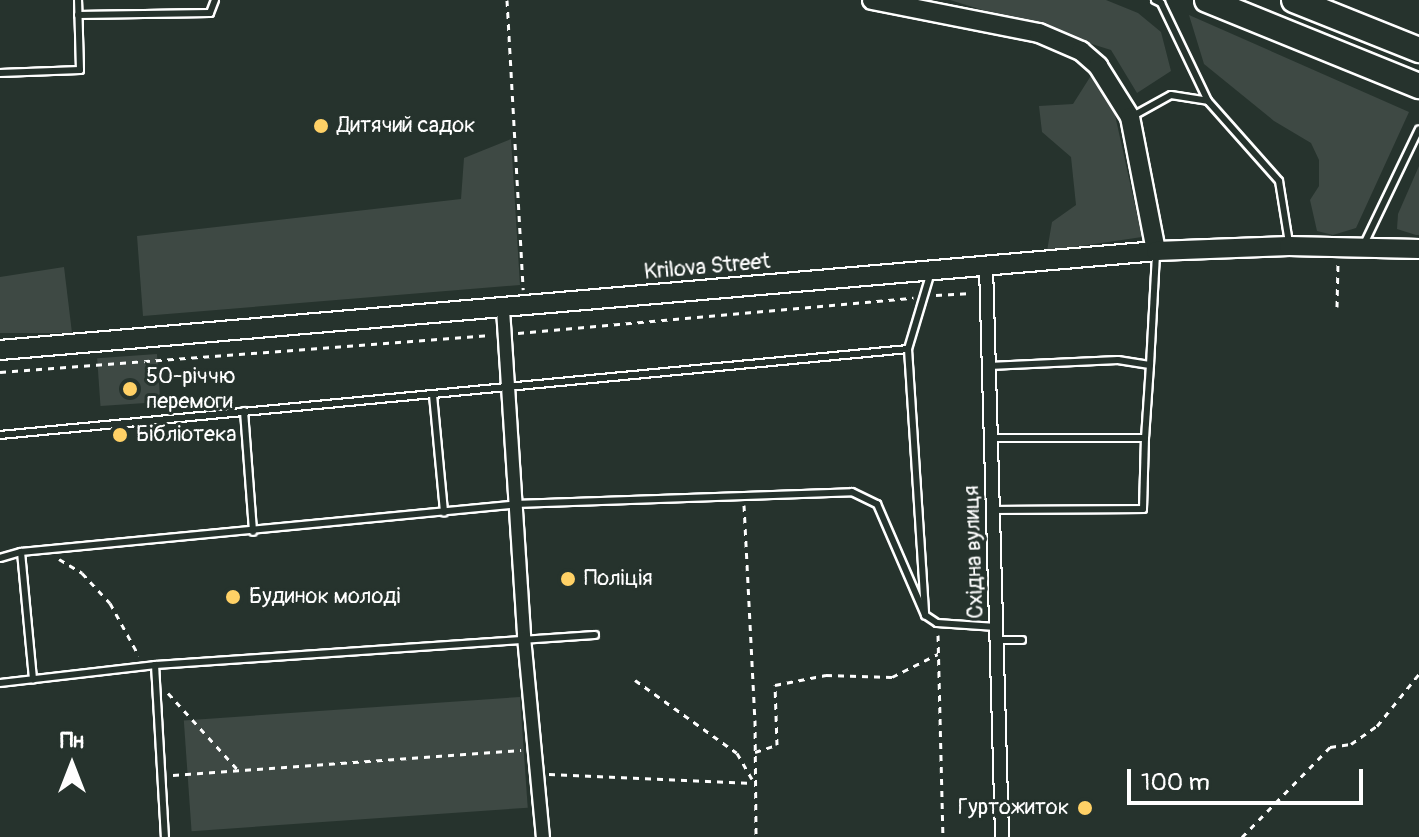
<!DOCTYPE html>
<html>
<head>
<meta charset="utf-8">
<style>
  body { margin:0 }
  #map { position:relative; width:1419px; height:837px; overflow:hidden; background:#26332d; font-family:Pangolin,sans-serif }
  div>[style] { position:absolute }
  .green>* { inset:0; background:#3e4944; transform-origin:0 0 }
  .path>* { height:3px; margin-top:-1.5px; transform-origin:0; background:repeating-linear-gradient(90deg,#fff 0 6px,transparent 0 12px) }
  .roads { filter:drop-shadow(2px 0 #fff) drop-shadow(-2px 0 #fff) drop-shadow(0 2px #fff) drop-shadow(0 -2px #fff) }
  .lane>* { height:6px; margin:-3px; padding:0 3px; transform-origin:3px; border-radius:3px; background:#26332d }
  .street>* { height:12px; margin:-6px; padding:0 6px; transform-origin:6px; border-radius:6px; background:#26332d }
  .secondary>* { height:18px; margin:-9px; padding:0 9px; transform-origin:9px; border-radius:9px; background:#26332d }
  .highway>* { height:24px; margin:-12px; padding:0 12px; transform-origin:12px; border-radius:12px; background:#26332d }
  .dots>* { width:22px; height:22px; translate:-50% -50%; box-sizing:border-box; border:4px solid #26332d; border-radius:50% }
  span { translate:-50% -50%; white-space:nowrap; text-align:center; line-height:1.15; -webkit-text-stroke:6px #26332d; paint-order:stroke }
  .poi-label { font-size:22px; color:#fff }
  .left { translate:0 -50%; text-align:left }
  .right { translate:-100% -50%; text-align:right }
  .street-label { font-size:22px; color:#fff }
  .north { position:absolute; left:32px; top:725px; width:80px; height:80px; -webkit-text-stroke:6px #26332d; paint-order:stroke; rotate:0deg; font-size:22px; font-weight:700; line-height:32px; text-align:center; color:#fff }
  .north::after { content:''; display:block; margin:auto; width:28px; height:36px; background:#fff; clip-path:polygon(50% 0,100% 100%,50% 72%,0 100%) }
  .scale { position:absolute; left:1127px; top:769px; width:236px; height:36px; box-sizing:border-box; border:4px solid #fff; border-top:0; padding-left:10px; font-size:24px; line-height:28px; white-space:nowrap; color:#fff; -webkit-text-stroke:6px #26332d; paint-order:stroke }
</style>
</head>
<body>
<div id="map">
  <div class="green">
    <div style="clip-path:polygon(950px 0,1106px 0,1138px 13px,1161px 32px,1171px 71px,1137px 93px,1111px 50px)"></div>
    <div style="clip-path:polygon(1189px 15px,1409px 112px,1356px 228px,1333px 235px,1317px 231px,1310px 200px,1319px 186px,1319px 160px,1311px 143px,1274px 121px,1204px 64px)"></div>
    <div style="clip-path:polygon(1092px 74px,1115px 115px,1142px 237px,1047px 251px,1052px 222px,1076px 205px,1071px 157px,1042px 132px,1039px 106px,1073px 104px)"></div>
    <div style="clip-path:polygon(511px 139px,520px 285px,143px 316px,137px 236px,461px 199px,464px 158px)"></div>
    <div style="clip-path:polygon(1419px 166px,1419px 235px,1416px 235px,1397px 229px,1398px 214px)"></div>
    <div style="clip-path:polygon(64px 267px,72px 333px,0 333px,0 277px)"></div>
    <div style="left:157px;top:354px;width:48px;height:60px;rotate:86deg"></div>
    <div style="left:520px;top:697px;width:111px;height:337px;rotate:86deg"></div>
  </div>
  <div class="path">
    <div style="left:507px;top:0;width:290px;rotate:86.8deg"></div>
    <div style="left:936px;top:295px;width:36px;rotate:-3deg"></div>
    <div style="left:1337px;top:307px;width:44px;rotate:-88.7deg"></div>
    <div style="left:518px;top:333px;width:397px;rotate:-5.1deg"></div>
    <div style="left:0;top:372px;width:492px;rotate:-4.3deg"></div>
    <div style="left:744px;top:505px;width:215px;rotate:87.1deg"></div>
    <div style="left:755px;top:720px;width:117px;rotate:89.5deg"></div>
    <div style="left:59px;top:559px;width:27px;rotate:31deg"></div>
    <div style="left:82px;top:573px;width:41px;rotate:47deg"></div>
    <div style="left:110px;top:603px;width:60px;rotate:61.3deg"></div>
    <div style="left:938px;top:635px;width:202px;rotate:88.6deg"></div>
    <div style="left:635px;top:680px;width:125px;rotate:35.6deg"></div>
    <div style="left:737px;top:753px;width:30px;rotate:60deg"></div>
    <div style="left:168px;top:693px;width:104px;rotate:47.7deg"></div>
    <div style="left:755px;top:752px;width:23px;rotate:-18deg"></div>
    <div style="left:777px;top:745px;width:60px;rotate:-91.9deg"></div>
    <div style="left:775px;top:685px;width:52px;rotate:-11.1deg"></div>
    <div style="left:826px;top:675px;width:66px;rotate:1.7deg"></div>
    <div style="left:892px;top:677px;width:51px;rotate:-26.6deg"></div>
    <div style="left:549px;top:774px;width:204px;rotate:2.5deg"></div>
    <div style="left:173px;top:775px;width:349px;rotate:-4.1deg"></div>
    <div style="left:1242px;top:837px;width:126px;rotate:-45.6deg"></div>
    <div style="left:1330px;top:747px;width:21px;rotate:-8deg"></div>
    <div style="left:1351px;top:744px;width:32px;rotate:-35deg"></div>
    <div style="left:1377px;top:726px;width:67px;rotate:-51.1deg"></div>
  </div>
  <div class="roads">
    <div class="lane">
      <div style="left:1155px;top:0;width:7px;rotate:27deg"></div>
      <div style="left:1161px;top:3px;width:109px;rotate:64.4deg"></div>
      <div style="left:1208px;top:101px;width:107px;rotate:48.4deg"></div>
      <div style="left:1279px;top:181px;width:63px;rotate:80.8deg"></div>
      <div style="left:78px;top:15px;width:132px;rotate:-0.9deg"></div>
      <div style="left:210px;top:13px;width:14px;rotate:-69deg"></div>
      <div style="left:0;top:73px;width:80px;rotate:-2.1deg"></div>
      <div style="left:80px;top:70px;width:70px;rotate:-91.6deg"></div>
      <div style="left:1133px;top:116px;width:43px;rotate:-28.9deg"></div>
      <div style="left:1171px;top:95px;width:37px;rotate:9deg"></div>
      <div style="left:1364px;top:244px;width:127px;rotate:-64.4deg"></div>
      <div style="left:908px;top:349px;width:77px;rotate:-73.4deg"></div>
      <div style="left:1150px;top:365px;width:112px;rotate:-86.9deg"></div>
      <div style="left:989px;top:366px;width:129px;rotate:-2.7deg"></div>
      <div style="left:1118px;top:360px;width:32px;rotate:9deg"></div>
      <div style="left:1150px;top:365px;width:73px;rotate:93.9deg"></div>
      <div style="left:1145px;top:438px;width:153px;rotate:180deg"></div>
      <div style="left:433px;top:395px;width:118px;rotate:84.6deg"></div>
      <div style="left:244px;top:411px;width:121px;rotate:85.7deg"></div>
      <div style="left:0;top:435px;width:912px;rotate:-5.41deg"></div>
      <div style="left:908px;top:349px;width:267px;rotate:86.3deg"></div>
      <div style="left:994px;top:510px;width:149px;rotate:-0.4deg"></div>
      <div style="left:1143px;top:509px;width:71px;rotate:-88.4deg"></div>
      <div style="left:21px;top:552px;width:128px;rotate:84.6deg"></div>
      <div style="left:0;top:558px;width:22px;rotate:-16deg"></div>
      <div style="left:21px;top:552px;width:496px;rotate:-5.5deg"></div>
      <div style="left:515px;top:504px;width:337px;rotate:-2deg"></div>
      <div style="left:852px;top:492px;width:28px;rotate:26deg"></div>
      <div style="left:877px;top:504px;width:121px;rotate:66.6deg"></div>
      <div style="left:925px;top:615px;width:14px;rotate:34deg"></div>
      <div style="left:937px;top:623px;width:59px;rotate:3.9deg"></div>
      <div style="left:996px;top:640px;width:26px"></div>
      <div style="left:155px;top:665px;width:172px;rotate:86.7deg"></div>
      <div style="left:0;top:683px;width:156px;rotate:-6.6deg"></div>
      <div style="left:155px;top:665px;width:441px;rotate:-3.9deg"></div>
    </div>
    <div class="street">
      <div style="left:986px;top:266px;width:571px;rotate:88.39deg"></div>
      <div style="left:503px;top:309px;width:329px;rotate:86.3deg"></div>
      <div style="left:524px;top:637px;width:201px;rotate:84.6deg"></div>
    </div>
    <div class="secondary">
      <div style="left:872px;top:0;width:170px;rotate:11.2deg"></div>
      <div style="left:1039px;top:33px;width:46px;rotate:23.2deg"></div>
      <div style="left:1081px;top:51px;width:23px;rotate:41deg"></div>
      <div style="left:1098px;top:66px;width:60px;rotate:57.9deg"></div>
      <div style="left:1130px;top:117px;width:136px;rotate:79deg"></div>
      <div style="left:0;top:350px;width:1160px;rotate:-4.89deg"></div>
      <div style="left:1156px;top:251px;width:133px;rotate:-2.2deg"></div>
      <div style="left:1289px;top:246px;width:130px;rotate:1.3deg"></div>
    </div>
    <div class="highway">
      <div style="left:1207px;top:0;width:229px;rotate:22.1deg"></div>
      <div style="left:1294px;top:0;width:135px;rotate:21.8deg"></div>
    </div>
  </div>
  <div class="dots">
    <div style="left:321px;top:126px;background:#ffd166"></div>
    <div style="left:130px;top:389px;background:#ffd166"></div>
    <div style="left:120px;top:435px;background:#ffd166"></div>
    <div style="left:568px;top:579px;background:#ffd166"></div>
    <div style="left:233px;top:597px;background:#ffd166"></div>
    <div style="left:1085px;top:808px;background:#ffd166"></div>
  </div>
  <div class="poi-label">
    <span class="left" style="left:337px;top:126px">Дитячий садок</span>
    <span class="left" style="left:146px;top:389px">50-річчю<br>перемоги</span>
    <span class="left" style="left:136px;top:435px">Бібліотека</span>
    <span class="left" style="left:584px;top:579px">Поліція</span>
    <span class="left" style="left:249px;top:597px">Будинок молоді</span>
    <span class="right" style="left:1069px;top:808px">Гуртожиток</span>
  </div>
  <div class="street-label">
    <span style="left:707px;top:267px;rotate:-5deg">Krilova Street</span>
    <span style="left:974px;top:552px;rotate:-92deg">Східна вулиця</span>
  </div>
  <div class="north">Пн</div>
  <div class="scale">100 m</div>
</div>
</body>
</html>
